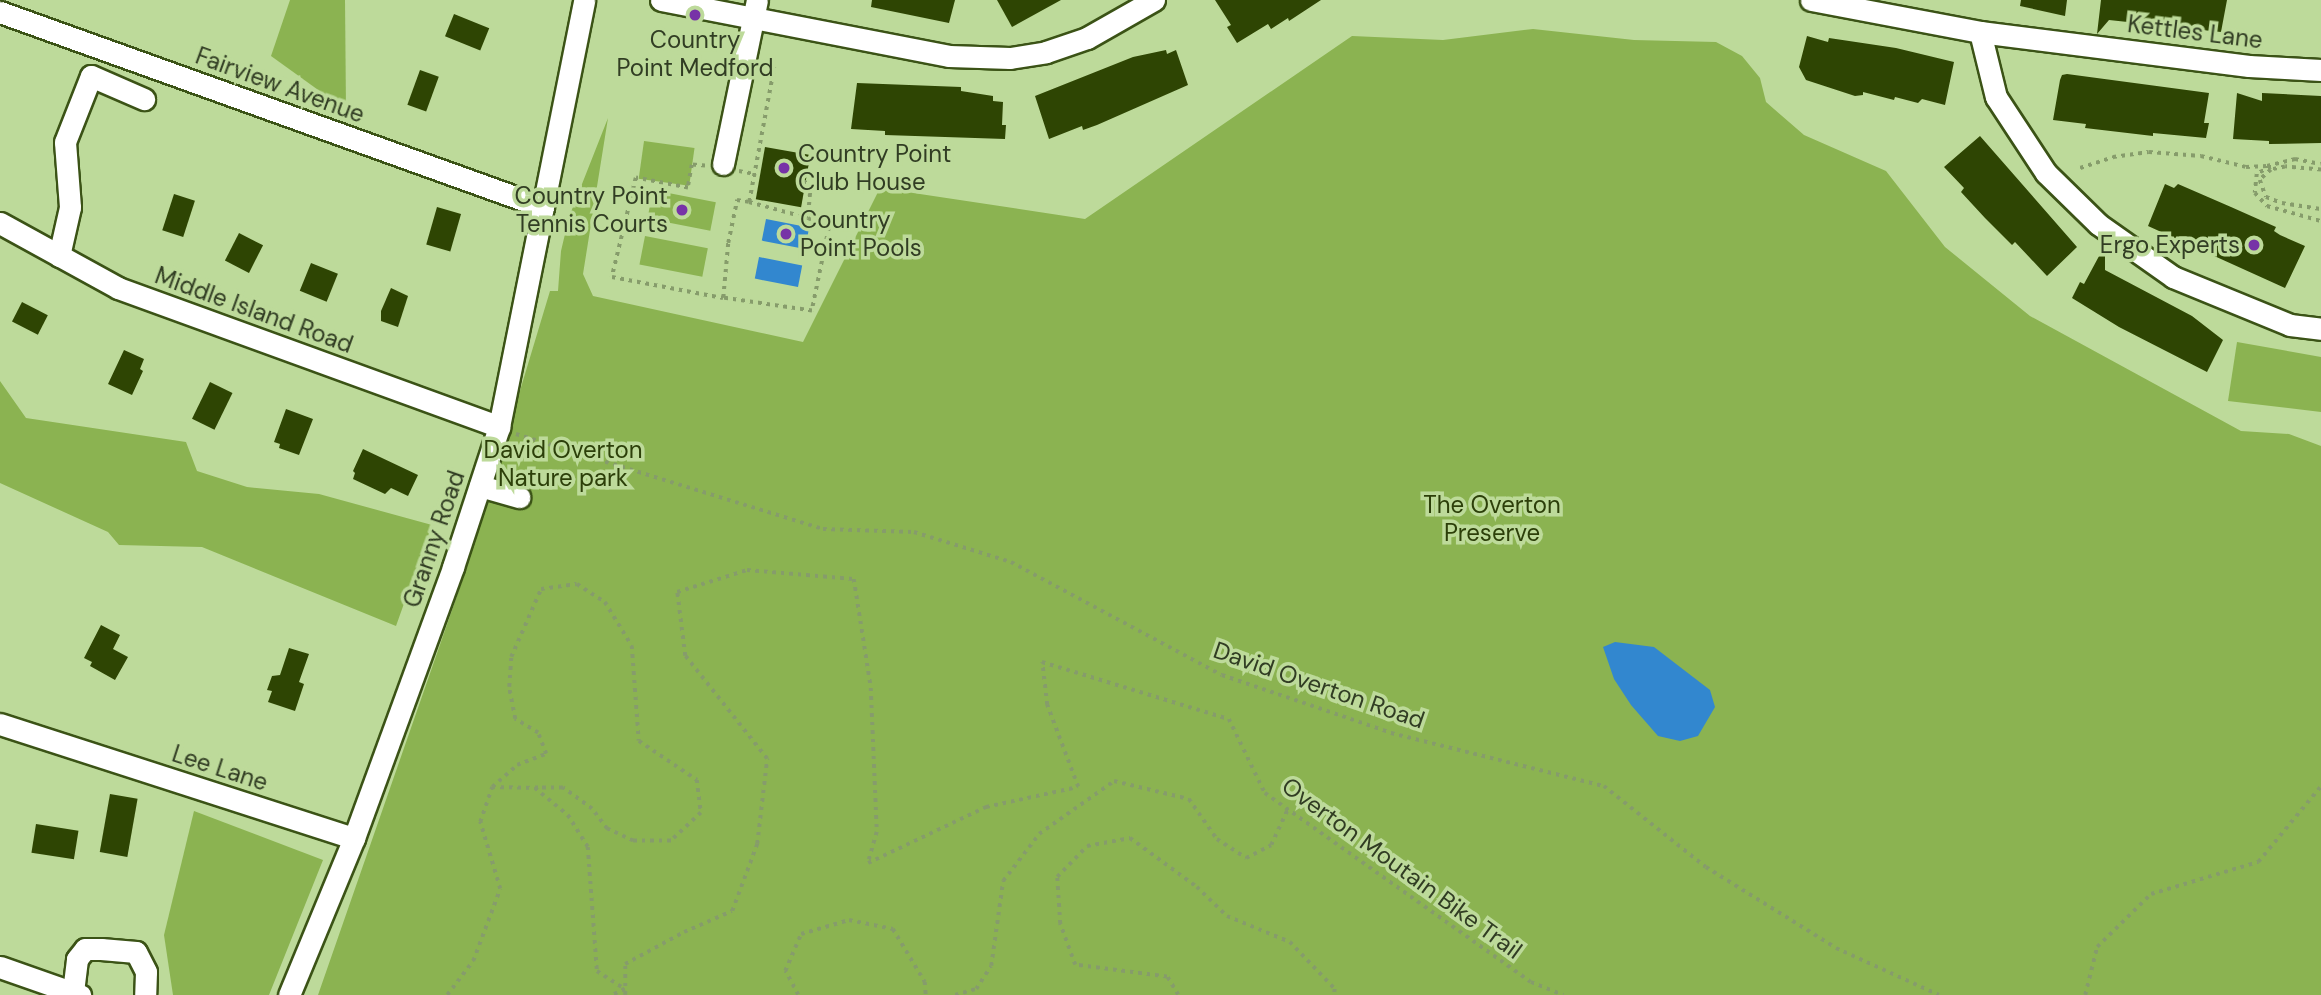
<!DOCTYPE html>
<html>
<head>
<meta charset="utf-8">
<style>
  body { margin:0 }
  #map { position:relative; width:2321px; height:995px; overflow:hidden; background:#bdda9a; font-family:"DM Sans",sans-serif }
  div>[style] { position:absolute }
  .green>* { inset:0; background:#8bb351; transform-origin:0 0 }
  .water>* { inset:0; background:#3287cf; transform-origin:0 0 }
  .building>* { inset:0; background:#2e4503; transform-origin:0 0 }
  .path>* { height:3.5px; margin-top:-1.75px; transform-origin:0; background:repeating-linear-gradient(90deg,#869c6b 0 3.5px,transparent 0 8.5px) }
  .roads { filter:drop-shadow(2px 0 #3b5316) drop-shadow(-2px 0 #3b5316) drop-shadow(0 2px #3b5316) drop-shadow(0 -2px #3b5316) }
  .minor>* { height:21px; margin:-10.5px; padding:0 10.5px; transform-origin:10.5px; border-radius:10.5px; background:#fff }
  .dots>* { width:19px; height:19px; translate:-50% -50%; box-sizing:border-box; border:4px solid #bdda9a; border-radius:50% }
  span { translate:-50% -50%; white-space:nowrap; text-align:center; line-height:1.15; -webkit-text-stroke:7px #bdda9a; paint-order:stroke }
  .street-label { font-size:24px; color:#313d23 }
  .poi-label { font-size:24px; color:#313d23 }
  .left { translate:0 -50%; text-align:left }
  .right { translate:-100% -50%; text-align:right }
  .park-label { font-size:24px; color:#2c3f09 }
</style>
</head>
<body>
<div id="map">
  <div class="green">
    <div style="clip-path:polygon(290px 0,345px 0,346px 110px,271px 56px)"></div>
    <div style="clip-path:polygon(1533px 29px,1634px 40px,1716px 42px,1742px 56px,1760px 78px,1766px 102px,1804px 135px,1886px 171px,1945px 247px,2030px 316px,2241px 431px,2289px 434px,2321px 446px,2321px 995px,318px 995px,466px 570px,550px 291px,558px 291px,561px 251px,569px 217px,608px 118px,583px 274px,593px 296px,803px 342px,880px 188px,1085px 219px,1352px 36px,1443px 40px)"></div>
    <div style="left:644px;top:141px;width:51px;height:38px;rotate:8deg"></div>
    <div style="left:653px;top:190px;width:64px;height:29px;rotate:11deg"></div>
    <div style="left:645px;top:236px;width:64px;height:29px;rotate:11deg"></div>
    <div style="clip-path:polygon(2237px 342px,2321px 357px,2321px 412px,2228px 401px)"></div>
    <div style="clip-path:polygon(0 381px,26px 418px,186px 442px,197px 471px,247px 487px,319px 494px,432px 525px,396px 626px,202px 547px,119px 545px,108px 532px,0 483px)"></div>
    <div style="clip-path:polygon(194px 811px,323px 860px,269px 995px,173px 995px,164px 935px)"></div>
  </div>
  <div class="water">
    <div style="left:766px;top:219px;width:44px;height:22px;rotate:11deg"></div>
    <div style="left:759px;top:257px;width:44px;height:22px;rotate:11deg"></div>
    <div style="clip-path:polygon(1615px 642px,1654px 647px,1710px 690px,1715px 707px,1698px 736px,1680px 741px,1658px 736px,1631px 705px,1614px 679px,1603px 647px)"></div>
  </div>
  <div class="building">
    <div style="clip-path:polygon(872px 0,955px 0,949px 23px,871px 7px)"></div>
    <div style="clip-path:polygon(997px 0,1061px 0,1012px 27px)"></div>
    <div style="clip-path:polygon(1215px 0,1321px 0,1289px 21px,1288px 18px,1271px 29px,1268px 24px,1237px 43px,1227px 27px,1231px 25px)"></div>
    <div style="clip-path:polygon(2021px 0,2067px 0,2065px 16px,2020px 6px)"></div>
    <div style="clip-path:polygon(2101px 0,2227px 0,2221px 32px,2109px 20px,2097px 34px)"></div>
    <div style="left:454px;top:14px;width:38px;height:24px;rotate:22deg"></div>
    <div style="clip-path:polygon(1807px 36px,1828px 42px,1829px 38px,1896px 48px,1954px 62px,1945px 105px,1922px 99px,1918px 103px,1895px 97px,1894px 100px,1863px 92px,1863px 95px,1855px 96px,1806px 80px,1799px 67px)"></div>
    <div style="clip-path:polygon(1166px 50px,1167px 54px,1176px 50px,1188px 85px,1097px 125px,1083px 130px,1082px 126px,1049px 139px,1035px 96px,1133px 57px)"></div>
    <div style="left:420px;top:70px;width:20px;height:37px;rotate:20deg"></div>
    <div style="clip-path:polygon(2067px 74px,2209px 93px,2204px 123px,2209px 123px,2206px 138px,2153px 133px,2153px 136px,2085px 128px,2086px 124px,2053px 120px,2060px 80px,2062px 75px)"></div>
    <div style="clip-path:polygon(857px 83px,961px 87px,961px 91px,993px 96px,993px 101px,1003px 102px,1002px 125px,1006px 125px,1005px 139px,885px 135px,885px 131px,851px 129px)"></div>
    <div style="clip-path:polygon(2237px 93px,2262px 101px,2262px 93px,2321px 96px,2321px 143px,2269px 144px,2269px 141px,2233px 139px)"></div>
    <div style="clip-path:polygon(1980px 136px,2077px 247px,2047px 276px,2015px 242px,2012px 245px,1985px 218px,1961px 192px,1964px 188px,1944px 167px)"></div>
    <div style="left:765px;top:147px;width:46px;height:53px;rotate:10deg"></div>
    <div style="clip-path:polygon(2165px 184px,2174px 188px,2178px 184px,2231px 207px,2276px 227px,2274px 231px,2280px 235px,2305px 246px,2285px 288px,2148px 226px)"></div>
    <div style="left:174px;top:194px;width:22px;height:38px;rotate:18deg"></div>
    <div style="left:437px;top:207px;width:25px;height:39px;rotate:16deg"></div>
    <div style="left:239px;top:233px;width:27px;height:31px;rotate:27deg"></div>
    <div style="clip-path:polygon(2105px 245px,2105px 270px,2192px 316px,2223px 340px,2207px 372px,2119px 327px,2072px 298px,2080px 282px,2084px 284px)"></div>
    <div style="left:311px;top:263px;width:29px;height:30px;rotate:22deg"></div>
    <div style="clip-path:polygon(391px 288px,408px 296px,398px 327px,381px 321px,381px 311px)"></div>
    <div style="left:22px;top:302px;width:29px;height:22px;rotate:27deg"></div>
    <div style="clip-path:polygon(124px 350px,144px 359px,140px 369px,143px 371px,132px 395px,108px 384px)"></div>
    <div style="left:210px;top:382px;width:25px;height:41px;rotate:26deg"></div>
    <div style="clip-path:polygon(286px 409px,313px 419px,299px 455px,279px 448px,280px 444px,274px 442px)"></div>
    <div style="clip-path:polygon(363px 449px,418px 475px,408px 496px,391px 488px,385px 494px,353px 479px,355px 473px,353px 471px)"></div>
    <div style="clip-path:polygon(101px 625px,120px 635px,113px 649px,128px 657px,115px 680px,90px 666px,92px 662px,84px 658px)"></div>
    <div style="clip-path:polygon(289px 648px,309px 654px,299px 682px,304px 684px,295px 711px,268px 702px,272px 691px,267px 690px,272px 676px,280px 675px)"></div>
    <div style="left:110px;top:794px;width:28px;height:59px;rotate:10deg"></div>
    <div style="left:36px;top:824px;width:43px;height:29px;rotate:9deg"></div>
  </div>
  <div class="path">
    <div style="left:705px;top:166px;width:13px;rotate:-176deg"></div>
    <div style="left:692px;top:165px;width:23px;rotate:100deg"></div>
    <div style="left:688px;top:188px;width:53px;rotate:-169.1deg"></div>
    <div style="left:636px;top:178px;width:102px;rotate:103.6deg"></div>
    <div style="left:612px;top:277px;width:113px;rotate:10.7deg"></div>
    <div style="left:2271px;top:167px;width:16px;rotate:153deg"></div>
    <div style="left:2257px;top:174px;width:19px;rotate:96deg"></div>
    <div style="left:2255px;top:193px;width:18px;rotate:47deg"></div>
    <div style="left:2267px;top:206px;width:56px;rotate:15.5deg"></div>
    <div style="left:2080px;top:168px;width:35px;rotate:-18deg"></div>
    <div style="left:2113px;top:157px;width:36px;rotate:-8deg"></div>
    <div style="left:2149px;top:152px;width:52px;rotate:4.4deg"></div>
    <div style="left:2201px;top:156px;width:46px;rotate:13.7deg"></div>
    <div style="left:2246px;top:167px;width:21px;rotate:-3deg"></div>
    <div style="left:2267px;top:166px;width:29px;rotate:-14deg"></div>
    <div style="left:2295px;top:159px;width:26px;rotate:11deg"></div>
    <div style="left:2321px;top:170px;width:36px;rotate:-175deg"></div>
    <div style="left:2285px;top:167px;width:14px;rotate:168deg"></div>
    <div style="left:2271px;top:170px;width:15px;rotate:138deg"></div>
    <div style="left:2260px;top:180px;width:18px;rotate:71deg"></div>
    <div style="left:2266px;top:197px;width:17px;rotate:21deg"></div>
    <div style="left:2282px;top:203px;width:39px;rotate:9deg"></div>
    <div style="left:739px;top:171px;width:15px;rotate:11deg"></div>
    <div style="left:803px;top:181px;width:9px;rotate:27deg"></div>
    <div style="left:811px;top:185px;width:33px;rotate:95deg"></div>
    <div style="left:749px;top:202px;width:61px;rotate:15.2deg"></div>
    <div style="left:808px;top:218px;width:23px;rotate:25deg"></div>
    <div style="left:829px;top:228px;width:85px;rotate:101.6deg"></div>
    <div style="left:812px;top:311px;width:90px;rotate:-171.7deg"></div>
    <div style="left:723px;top:298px;width:55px;rotate:-84.8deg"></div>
    <div style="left:728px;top:243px;width:44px;rotate:-78.2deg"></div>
    <div style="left:737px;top:200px;width:12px;rotate:9deg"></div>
    <div style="left:749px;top:202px;width:137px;rotate:-79.5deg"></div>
    <div style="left:774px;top:67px;width:13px;rotate:-171deg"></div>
    <div style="left:516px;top:434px;width:321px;rotate:17.2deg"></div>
    <div style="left:823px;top:529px;width:91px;rotate:1.9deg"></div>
    <div style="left:914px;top:532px;width:102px;rotate:17.2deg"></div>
    <div style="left:1011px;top:562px;width:239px;rotate:28.2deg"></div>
    <div style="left:1222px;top:675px;width:179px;rotate:18.9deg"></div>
    <div style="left:1391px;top:733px;width:219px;rotate:14deg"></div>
    <div style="left:1604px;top:786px;width:130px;rotate:38.5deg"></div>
    <div style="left:1706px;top:867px;width:153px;rotate:31.9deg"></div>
    <div style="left:1836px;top:948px;width:113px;rotate:24.5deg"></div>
    <div style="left:492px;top:787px;width:33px;rotate:-41deg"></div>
    <div style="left:517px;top:765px;width:31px;rotate:-21deg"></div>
    <div style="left:546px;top:754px;width:22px;rotate:-111deg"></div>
    <div style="left:538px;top:733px;width:27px;rotate:-149deg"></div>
    <div style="left:515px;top:719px;width:33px;rotate:-101deg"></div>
    <div style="left:509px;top:687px;width:30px;rotate:-86deg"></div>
    <div style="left:511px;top:657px;width:74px;rotate:-66.2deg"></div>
    <div style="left:541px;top:589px;width:36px;rotate:-8deg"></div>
    <div style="left:577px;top:584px;width:33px;rotate:33deg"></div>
    <div style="left:605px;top:602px;width:52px;rotate:58.5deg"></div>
    <div style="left:632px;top:646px;width:95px;rotate:85.8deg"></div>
    <div style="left:639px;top:741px;width:70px;rotate:33.9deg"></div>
    <div style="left:697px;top:780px;width:33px;rotate:83deg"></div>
    <div style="left:701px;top:813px;width:41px;rotate:137deg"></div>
    <div style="left:671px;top:841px;width:38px;rotate:180deg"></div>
    <div style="left:633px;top:841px;width:29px;rotate:-155deg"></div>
    <div style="left:607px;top:829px;width:25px;rotate:-127deg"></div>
    <div style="left:592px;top:809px;width:36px;rotate:-144deg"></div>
    <div style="left:563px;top:788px;width:28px;rotate:180deg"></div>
    <div style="left:447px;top:995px;width:43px;rotate:-52.6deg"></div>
    <div style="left:473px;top:961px;width:77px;rotate:-69.4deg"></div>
    <div style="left:500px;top:889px;width:70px;rotate:-106.6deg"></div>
    <div style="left:480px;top:822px;width:37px;rotate:-71deg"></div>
    <div style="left:492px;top:787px;width:43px;rotate:1.3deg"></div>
    <div style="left:535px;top:788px;width:43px;rotate:39.3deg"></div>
    <div style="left:568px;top:815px;width:38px;rotate:58deg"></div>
    <div style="left:588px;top:847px;width:124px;rotate:85.8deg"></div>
    <div style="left:597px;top:971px;width:33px;rotate:33deg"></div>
    <div style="left:625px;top:989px;width:13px;rotate:153deg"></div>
    <div style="left:625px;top:995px;width:31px;rotate:-90deg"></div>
    <div style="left:625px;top:964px;width:67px;rotate:-28.5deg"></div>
    <div style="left:684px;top:932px;width:52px;rotate:-23.6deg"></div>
    <div style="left:732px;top:911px;width:72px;rotate:-69.5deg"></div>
    <div style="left:757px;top:844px;width:86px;rotate:-83.3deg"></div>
    <div style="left:767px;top:759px;width:132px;rotate:-128.5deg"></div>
    <div style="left:685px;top:656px;width:64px;rotate:-97.1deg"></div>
    <div style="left:677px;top:592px;width:73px;rotate:-17.4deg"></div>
    <div style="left:747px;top:570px;width:107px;rotate:4.8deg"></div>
    <div style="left:854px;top:579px;width:110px;rotate:81.1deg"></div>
    <div style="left:871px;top:688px;width:144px;rotate:87.6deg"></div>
    <div style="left:877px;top:832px;width:32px;rotate:106deg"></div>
    <div style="left:868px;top:863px;width:131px;rotate:-25.4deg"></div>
    <div style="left:986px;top:807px;width:94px;rotate:-12.3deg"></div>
    <div style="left:1078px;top:787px;width:88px;rotate:-110.7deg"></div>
    <div style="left:1047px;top:705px;width:43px;rotate:-96.6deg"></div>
    <div style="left:1042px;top:662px;width:195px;rotate:17deg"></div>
    <div style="left:1229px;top:719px;width:82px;rotate:64.1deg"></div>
    <div style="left:1265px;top:793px;width:326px;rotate:35.4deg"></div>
    <div style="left:1531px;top:982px;width:35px;rotate:22deg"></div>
    <div style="left:798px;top:995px;width:27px;rotate:-118deg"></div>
    <div style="left:785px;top:971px;width:40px;rotate:-66.6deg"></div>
    <div style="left:801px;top:934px;width:50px;rotate:-16.3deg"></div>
    <div style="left:849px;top:920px;width:45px;rotate:11.6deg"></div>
    <div style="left:893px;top:929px;width:62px;rotate:58.9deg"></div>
    <div style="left:925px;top:982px;width:13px;rotate:86deg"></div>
    <div style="left:955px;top:995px;width:22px;rotate:-16deg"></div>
    <div style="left:976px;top:989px;width:27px;rotate:-57deg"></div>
    <div style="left:991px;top:966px;width:86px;rotate:-82deg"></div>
    <div style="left:1003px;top:881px;width:59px;rotate:-52.5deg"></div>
    <div style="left:1039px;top:834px;width:92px;rotate:-35.2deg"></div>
    <div style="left:1114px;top:781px;width:77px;rotate:13.5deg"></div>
    <div style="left:1189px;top:799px;width:49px;rotate:55deg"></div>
    <div style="left:1217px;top:839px;width:35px;rotate:33deg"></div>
    <div style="left:1246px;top:858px;width:28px;rotate:-27deg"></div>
    <div style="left:1271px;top:845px;width:40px;rotate:-65deg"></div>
    <div style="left:1178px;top:995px;width:21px;rotate:-121deg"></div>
    <div style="left:1167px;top:977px;width:93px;rotate:-172.6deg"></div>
    <div style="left:1075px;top:965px;width:44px;rotate:-110.1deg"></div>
    <div style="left:1060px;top:924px;width:47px;rotate:-93.7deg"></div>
    <div style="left:1057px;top:877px;width:43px;rotate:-45.9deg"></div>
    <div style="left:1087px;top:846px;width:44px;rotate:-10.5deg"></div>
    <div style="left:1130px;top:838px;width:83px;rotate:36.2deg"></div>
    <div style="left:1197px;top:887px;width:42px;rotate:44deg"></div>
    <div style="left:1227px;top:916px;width:68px;rotate:22.4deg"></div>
    <div style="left:1290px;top:942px;width:65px;rotate:46.2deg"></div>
    <div style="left:1335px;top:989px;width:6px;rotate:99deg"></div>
    <div style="left:2085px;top:995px;width:49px;rotate:-76deg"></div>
    <div style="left:2097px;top:947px;width:76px;rotate:-44.5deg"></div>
    <div style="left:2151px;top:894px;width:112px;rotate:-16.7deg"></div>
    <div style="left:2258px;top:862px;width:99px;rotate:-50.3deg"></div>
  </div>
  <div class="roads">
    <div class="minor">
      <div style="left:661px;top:0;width:293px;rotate:11deg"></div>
      <div style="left:949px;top:56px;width:61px;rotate:1.9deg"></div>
      <div style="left:1010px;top:58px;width:36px;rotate:-9deg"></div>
      <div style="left:1046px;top:52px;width:43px;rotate:-18.9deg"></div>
      <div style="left:1087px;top:38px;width:77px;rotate:-29.6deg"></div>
      <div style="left:1811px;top:0;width:172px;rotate:10.7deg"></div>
      <div style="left:1980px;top:32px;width:271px;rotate:7.2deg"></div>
      <div style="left:2249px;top:66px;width:72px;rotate:3.2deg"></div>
      <div style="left:0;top:12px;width:577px;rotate:19.75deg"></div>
      <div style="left:1980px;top:32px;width:67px;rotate:76.2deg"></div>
      <div style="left:1996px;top:97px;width:91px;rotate:56.7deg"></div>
      <div style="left:2046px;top:173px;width:73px;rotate:44.4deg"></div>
      <div style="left:2098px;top:224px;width:92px;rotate:35.2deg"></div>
      <div style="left:2173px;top:277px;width:126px;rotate:22.3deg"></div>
      <div style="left:2290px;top:325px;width:31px;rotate:7deg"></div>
      <div style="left:723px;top:164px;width:167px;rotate:-78.3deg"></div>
      <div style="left:0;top:223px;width:135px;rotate:28.8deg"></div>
      <div style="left:118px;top:288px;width:406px;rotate:20deg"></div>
      <div style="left:59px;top:256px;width:50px;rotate:-77.3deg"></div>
      <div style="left:70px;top:207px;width:65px;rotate:-94.4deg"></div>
      <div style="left:65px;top:142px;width:71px;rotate:-68.5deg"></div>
      <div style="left:91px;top:76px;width:58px;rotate:23.5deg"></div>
      <div style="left:480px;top:486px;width:41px;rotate:15.8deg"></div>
      <div style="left:0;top:724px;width:372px;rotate:17.9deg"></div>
      <div style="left:0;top:967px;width:85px;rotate:19.3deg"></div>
      <div style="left:73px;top:992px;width:33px;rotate:-83deg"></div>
      <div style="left:77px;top:959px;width:13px;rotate:-51deg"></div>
      <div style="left:85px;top:949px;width:16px"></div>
      <div style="left:101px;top:949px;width:35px;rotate:5deg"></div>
      <div style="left:136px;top:952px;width:22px;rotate:63deg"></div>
      <div style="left:146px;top:972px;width:23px;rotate:92deg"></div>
      <div style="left:289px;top:995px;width:170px;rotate:-67.5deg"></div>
      <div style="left:354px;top:838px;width:289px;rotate:-69.9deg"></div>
      <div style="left:453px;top:567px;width:147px;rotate:-71.8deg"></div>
      <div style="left:499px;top:427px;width:435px;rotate:-78.7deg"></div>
    </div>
  </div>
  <div class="dots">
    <div style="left:695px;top:15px;background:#7733a7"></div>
    <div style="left:784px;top:168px;background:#7733a7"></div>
    <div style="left:682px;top:210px;background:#7733a7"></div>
    <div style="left:786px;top:234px;background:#7733a7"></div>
    <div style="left:2254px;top:245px;background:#7733a7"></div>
  </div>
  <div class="street-label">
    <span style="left:2195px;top:32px;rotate:7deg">Kettles Lane</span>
    <span style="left:280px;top:85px;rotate:20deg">Fairview Avenue</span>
    <span style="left:254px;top:310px;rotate:20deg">Middle Island Road</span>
    <span style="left:434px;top:539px;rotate:-71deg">Granny Road</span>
    <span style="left:1319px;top:685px;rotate:19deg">David Overton Road</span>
    <span style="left:220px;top:768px;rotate:18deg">Lee Lane</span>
    <span style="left:1402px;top:868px;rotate:36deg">Overton Moutain Bike Trail</span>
  </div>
  <div class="poi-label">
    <span style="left:695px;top:54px">Country<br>Point Medford</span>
    <span class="left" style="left:798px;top:168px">Country Point<br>Club House</span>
    <span class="right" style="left:668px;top:210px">Country Point<br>Tennis Courts</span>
    <span class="left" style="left:800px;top:234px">Country<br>Point Pools</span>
    <span class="right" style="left:2240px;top:245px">Ergo Experts</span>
  </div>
  <div class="park-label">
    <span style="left:563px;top:464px">David Overton<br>Nature park</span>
    <span style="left:1492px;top:519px">The Overton<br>Preserve</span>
  </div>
</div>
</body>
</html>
